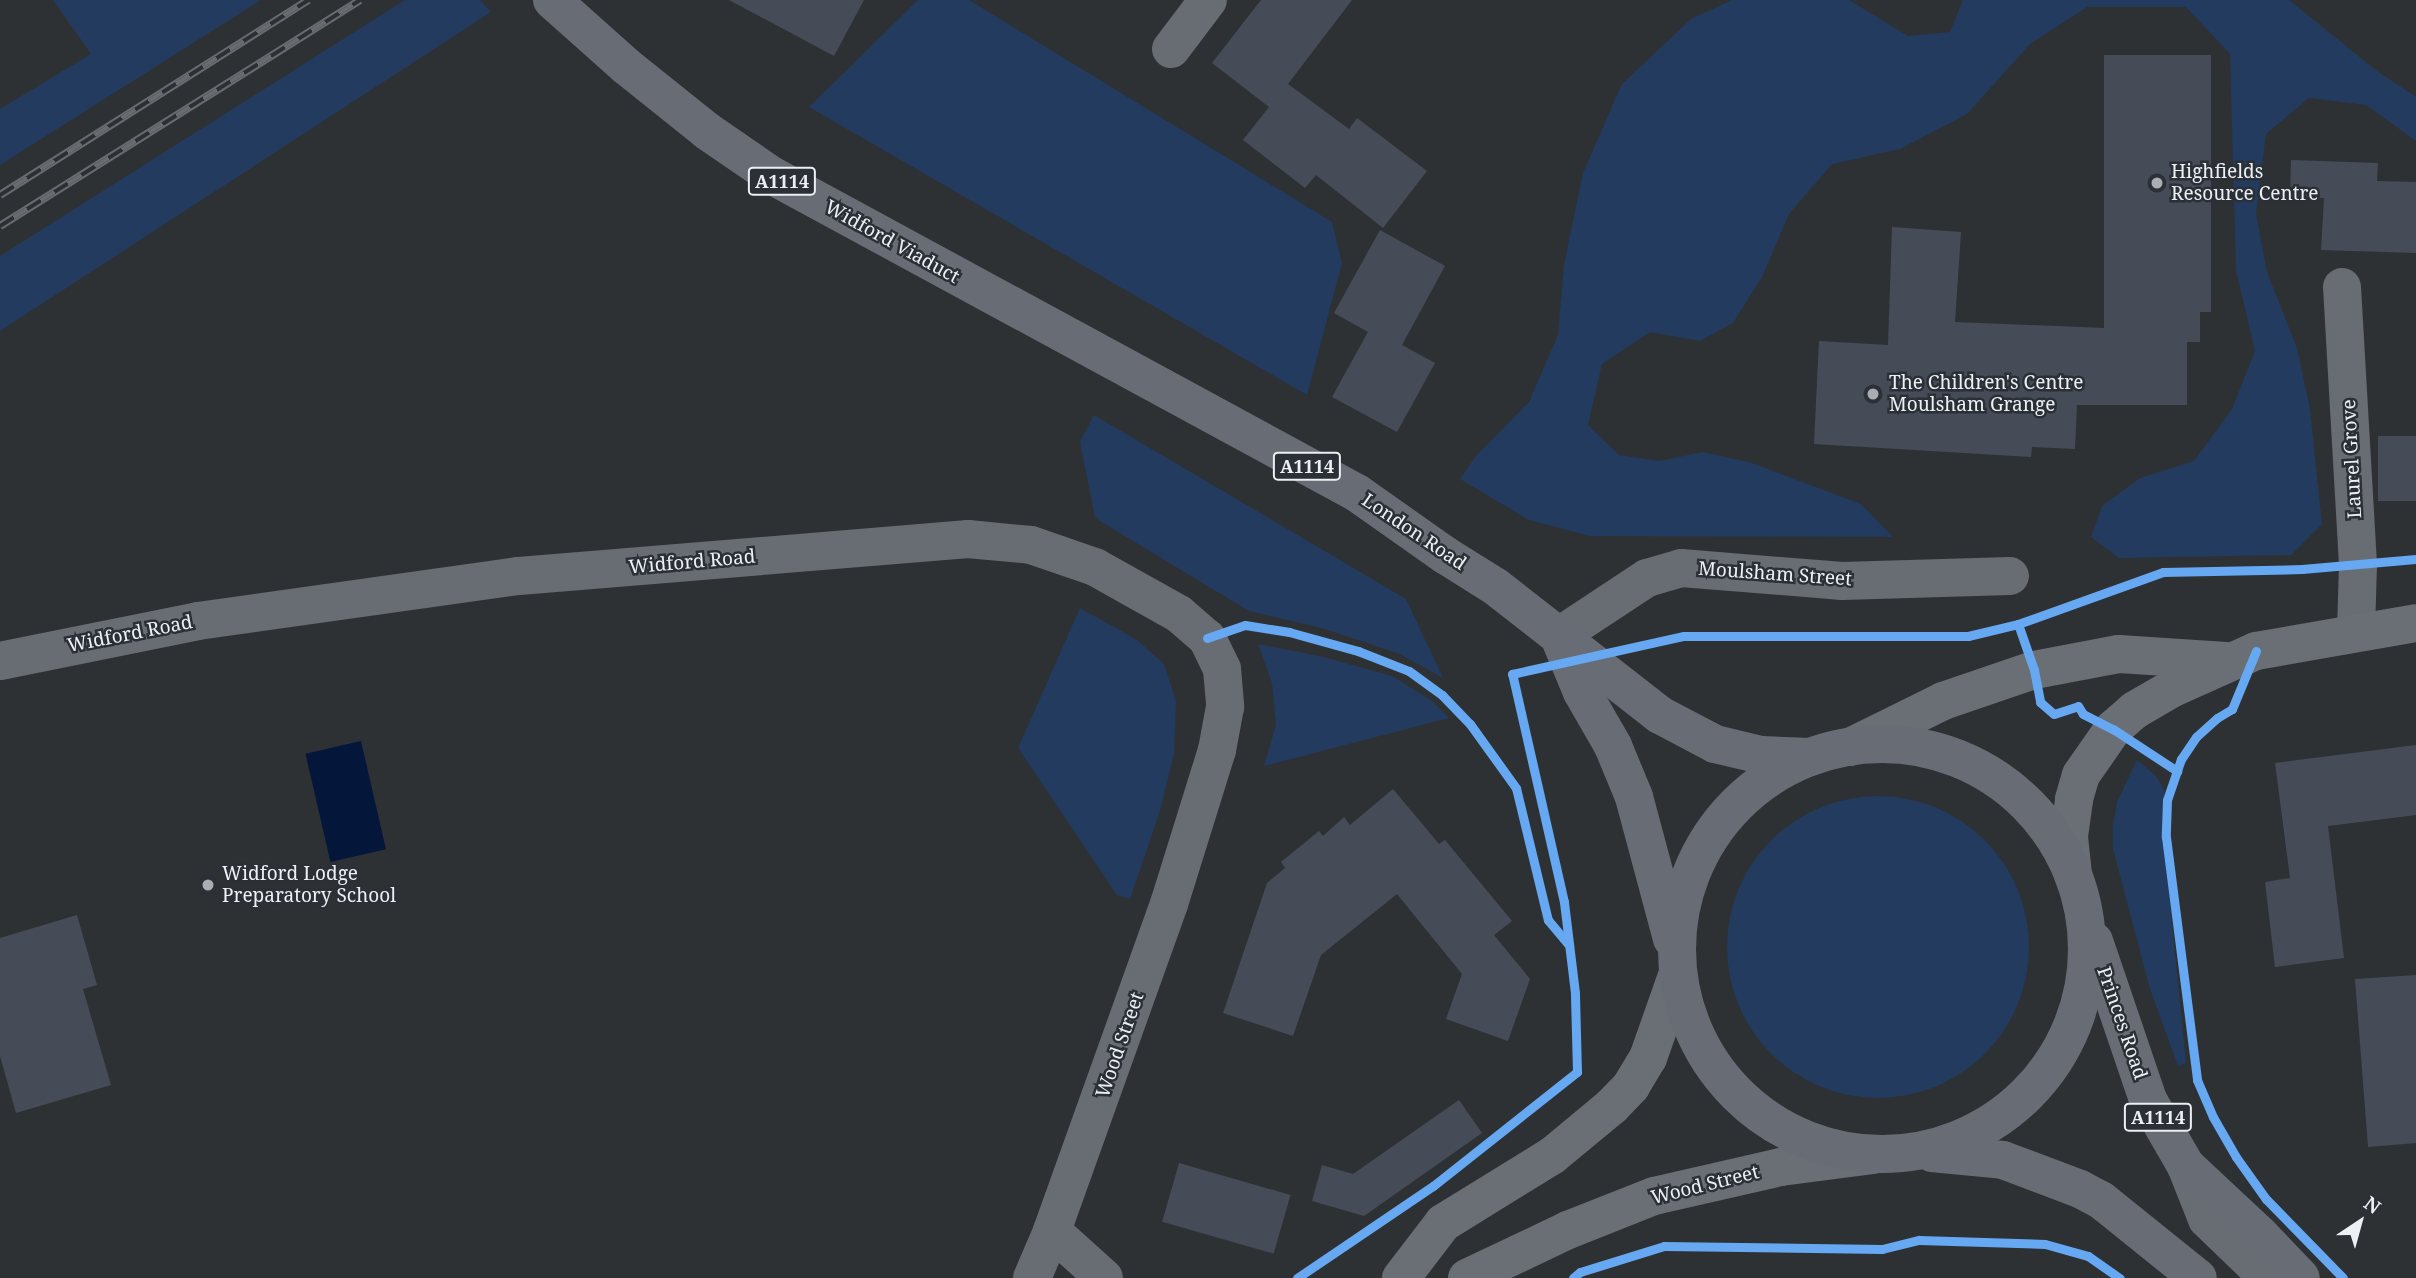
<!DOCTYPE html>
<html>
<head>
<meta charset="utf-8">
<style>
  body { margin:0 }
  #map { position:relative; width:2416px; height:1278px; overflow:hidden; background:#2e3134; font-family:"Noto Serif",serif }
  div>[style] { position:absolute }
  .green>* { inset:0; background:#223b5e }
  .round { border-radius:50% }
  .water>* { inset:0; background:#04163a; transform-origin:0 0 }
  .building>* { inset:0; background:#454c57; transform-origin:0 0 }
  .minor>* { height:38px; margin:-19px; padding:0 19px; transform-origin:19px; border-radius:19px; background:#686c73 }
  .secondary>* { height:38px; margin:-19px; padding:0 19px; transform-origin:19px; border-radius:19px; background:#6a6f76 }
  .primary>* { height:38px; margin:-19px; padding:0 19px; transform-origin:19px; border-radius:19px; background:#686d75 }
  .primary>.ring { margin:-19px; padding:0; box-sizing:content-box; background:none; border:38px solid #686d75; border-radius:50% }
  .rail>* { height:8px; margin-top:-4px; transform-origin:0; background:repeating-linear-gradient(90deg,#2b3037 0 16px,#686c70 0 32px); box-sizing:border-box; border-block:2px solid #686c70 }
  .cycleway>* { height:9px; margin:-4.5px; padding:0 4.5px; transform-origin:4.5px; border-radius:4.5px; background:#66a8f1 }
  .dots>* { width:19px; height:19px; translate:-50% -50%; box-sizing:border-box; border:4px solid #2b3037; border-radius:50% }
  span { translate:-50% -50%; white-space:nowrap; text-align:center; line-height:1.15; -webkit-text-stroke:5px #2b3037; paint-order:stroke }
  .shield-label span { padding:2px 5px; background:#2b3037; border:2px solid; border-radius:5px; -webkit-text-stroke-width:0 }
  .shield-label { font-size:18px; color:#ecf0f4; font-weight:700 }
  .poi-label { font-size:19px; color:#ecf0f4 }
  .left { translate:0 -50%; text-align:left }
  .street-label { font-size:19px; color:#ecf0f4 }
  .north { position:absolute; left:2325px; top:1187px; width:70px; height:70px; -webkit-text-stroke:5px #2b3037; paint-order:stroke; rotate:36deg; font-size:19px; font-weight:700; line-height:28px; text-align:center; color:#ecf0f4 }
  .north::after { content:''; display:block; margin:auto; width:24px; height:32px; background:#ecf0f4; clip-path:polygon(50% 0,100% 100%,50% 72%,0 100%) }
</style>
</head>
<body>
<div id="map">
  <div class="green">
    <div style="clip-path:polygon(53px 0,261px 0,0 165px,0 109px,91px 54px)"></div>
    <div style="clip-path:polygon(405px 0,480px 0,491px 12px,0 331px,0 256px)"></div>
    <div style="clip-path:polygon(918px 0,969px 0,1332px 222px,1342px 263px,1307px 395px,809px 107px)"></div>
    <div style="clip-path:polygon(1732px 0,1849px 0,1908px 36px,1950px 32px,1963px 0,2289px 0,2377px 71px,2416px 97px,2416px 141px,2366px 105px,2309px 98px,2266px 134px,2256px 214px,2267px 272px,2297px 348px,2310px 409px,2322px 524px,2291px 555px,2119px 558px,2091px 537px,2102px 506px,2140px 478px,2194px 461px,2232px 409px,2255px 351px,2236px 270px,2230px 54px,2186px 7px,2087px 7px,2030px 44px,1967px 114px,1900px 149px,1832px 164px,1789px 214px,1762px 277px,1733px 323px,1700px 341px,1650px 332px,1602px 364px,1588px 425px,1619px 455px,1659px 461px,1703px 452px,1752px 463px,1861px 504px,1893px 537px,1590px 536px,1529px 520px,1460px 479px,1476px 456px,1529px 402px,1558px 335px,1564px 265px,1583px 173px,1622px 84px,1691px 19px)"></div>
    <div style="clip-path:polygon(1094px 415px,1406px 599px,1443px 678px,1400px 654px,1325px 629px,1249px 611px,1095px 518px,1080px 442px)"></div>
    <div style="clip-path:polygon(1080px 608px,1137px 640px,1164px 664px,1176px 701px,1174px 754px,1160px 811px,1130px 899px,1117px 895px,1018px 748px)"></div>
    <div style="clip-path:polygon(1258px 644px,1320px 656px,1392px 676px,1432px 701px,1449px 718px,1264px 766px,1276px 725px,1272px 683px)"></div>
    <div style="clip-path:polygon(2137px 760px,2156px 776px,2164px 790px,2165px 853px,2186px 1063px,2178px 1066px,2150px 989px,2113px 849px,2113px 825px,2117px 802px)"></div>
    <div class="round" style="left:1727px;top:796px;width:302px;height:302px"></div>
  </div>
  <div class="water">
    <div style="left:361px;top:741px;width:111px;height:57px;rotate:77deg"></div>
  </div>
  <div class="building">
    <div style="clip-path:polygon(729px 0,864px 0,834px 56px)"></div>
    <div style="clip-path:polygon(1261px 0,1352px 0,1288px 84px,1349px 129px,1357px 118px,1427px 171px,1383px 228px,1316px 175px,1305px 188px,1243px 140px,1269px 107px,1212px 63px)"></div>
    <div style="clip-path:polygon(2104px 55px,2211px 55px,2211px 312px,2200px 312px,2200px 342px,2187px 342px,2187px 405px,2077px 405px,2075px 449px,2032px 447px,2031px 457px,1814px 444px,1819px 341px,1888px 345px,1892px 227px,1961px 232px,1955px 322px,2104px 328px)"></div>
    <div style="clip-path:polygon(2291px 160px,2378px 163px,2377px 181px,2416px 182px,2416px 253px,2321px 250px,2324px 198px,2290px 197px)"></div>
    <div style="clip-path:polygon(1380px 230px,1445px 266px,1402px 345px,1435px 363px,1397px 432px,1332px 397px,1368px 332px,1334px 313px)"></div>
    <div style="left:2416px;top:436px;width:65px;height:38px;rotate:90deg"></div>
    <div style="clip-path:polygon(2416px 745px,2416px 815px,2328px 826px,2344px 958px,2275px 967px,2265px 882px,2290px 878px,2275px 763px)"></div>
    <div style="clip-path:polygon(1393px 789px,1439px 844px,1445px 840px,1512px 921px,1494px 935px,1530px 979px,1508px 1041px,1446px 1019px,1462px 974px,1397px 894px,1321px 955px,1293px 1036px,1223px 1013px,1267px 883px,1285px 868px,1281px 862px,1319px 831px,1323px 836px,1344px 817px,1350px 825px)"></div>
    <div style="clip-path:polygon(77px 915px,97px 985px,83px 989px,111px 1085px,16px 1113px,0 1056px,0 938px)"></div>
    <div style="clip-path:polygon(2416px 975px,2416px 1143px,2368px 1147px,2355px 979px)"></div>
    <div style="clip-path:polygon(1459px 1100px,1482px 1133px,1364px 1216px,1312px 1201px,1322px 1165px,1353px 1174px)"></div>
    <div style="left:1179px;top:1163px;width:116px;height:61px;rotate:16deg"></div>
  </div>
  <div class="minor">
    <div style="left:1171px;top:49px;width:61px;rotate:-52.9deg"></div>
    <div style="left:2342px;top:287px;width:277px;rotate:86.7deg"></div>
    <div style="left:2358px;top:564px;width:67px;rotate:91.7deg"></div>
    <div style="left:1559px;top:636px;width:105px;rotate:-33.4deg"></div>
    <div style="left:1647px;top:578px;width:35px;rotate:-16deg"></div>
    <div style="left:1681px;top:568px;width:162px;rotate:4.6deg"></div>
    <div style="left:1842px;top:581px;width:168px;rotate:-1.7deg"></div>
    <div style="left:0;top:661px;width:202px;rotate:-11.4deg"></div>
    <div style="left:198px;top:621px;width:324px;rotate:-8deg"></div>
    <div style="left:519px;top:576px;width:451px;rotate:-4.7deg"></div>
    <div style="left:968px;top:539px;width:63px;rotate:5.4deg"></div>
    <div style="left:1031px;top:545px;width:68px;rotate:19deg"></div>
    <div style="left:1095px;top:567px;width:96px;rotate:29.2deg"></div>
    <div style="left:1179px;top:614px;width:37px;rotate:41deg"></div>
    <div style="left:1207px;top:638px;width:34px;rotate:64deg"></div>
    <div style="left:1222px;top:669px;width:38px;rotate:85deg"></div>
    <div style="left:1225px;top:707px;width:44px;rotate:100.5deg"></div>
    <div style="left:1217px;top:750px;width:161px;rotate:107.3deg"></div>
    <div style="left:1169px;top:904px;width:347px;rotate:109.7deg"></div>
    <div style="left:1052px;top:1231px;width:70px;rotate:42.1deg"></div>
    <div style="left:2186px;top:1166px;width:57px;rotate:68.4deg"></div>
    <div style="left:2207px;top:1219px;width:85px;rotate:44deg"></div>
    <div style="left:1032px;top:1278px;width:51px;rotate:-66.9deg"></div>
  </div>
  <div class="secondary">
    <div style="left:1850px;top:747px;width:104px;rotate:-26.3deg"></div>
    <div style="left:1943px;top:701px;width:96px;rotate:-18.8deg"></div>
    <div style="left:2034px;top:670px;width:86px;rotate:-10.7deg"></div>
    <div style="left:2119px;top:654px;width:107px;rotate:3.7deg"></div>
    <div style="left:2073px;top:875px;width:39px;rotate:-96deg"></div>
    <div style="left:2069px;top:836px;width:37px;rotate:-82deg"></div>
    <div style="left:2074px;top:799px;width:25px;rotate:-74deg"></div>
    <div style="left:2081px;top:775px;width:56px;rotate:-55.2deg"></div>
    <div style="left:2113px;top:729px;width:29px;rotate:-41deg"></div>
    <div style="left:2135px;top:710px;width:42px;rotate:-30.3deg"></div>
    <div style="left:2171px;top:689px;width:93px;rotate:-24.1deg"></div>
    <div style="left:2256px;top:651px;width:162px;rotate:-9.9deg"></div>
    <div style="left:1401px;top:1278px;width:69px;rotate:-52.6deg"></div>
    <div style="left:1443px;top:1223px;width:129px;rotate:-31.7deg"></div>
    <div style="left:1553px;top:1155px;width:77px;rotate:-39.7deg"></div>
    <div style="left:1612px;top:1106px;width:28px;rotate:-46deg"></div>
    <div style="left:1631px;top:1086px;width:33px;rotate:-59deg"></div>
    <div style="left:1648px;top:1058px;width:90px;rotate:-70.6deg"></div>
    <div style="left:1467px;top:1278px;width:112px;rotate:-25.4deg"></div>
    <div style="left:1568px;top:1230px;width:92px;rotate:-21.6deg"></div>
    <div style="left:1654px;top:1196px;width:130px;rotate:-12.9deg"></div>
    <div style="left:1781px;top:1167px;width:93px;rotate:-7.4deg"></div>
  </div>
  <div class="primary">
    <div style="left:552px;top:0;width:99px;rotate:41.7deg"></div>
    <div style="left:626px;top:66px;width:104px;rotate:38.7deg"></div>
    <div style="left:707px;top:131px;width:78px;rotate:34.5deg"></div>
    <div style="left:771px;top:175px;width:667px;rotate:28.49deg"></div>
    <div style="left:1357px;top:493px;width:108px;rotate:35.2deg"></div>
    <div style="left:1445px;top:555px;width:60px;rotate:32.1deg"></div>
    <div style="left:1496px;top:587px;width:208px;rotate:38deg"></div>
    <div style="left:1660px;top:715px;width:62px;rotate:27.8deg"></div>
    <div style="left:1715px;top:744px;width:47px;rotate:13.4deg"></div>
    <div style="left:1761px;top:755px;width:49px;rotate:2.3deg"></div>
    <div style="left:1560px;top:639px;width:57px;rotate:67.5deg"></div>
    <div style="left:1582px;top:692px;width:62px;rotate:60.1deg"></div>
    <div style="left:1613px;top:746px;width:55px;rotate:67.6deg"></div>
    <div style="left:1634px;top:797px;width:147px;rotate:75deg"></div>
    <div class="ring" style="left:1677px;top:744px;width:372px;height:372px"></div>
    <div style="left:2094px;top:941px;width:168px;rotate:71.2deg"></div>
    <div style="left:2148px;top:1100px;width:76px;rotate:60.1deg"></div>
    <div style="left:2186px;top:1166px;width:101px;rotate:43deg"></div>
    <div style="left:2260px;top:1235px;width:59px;rotate:46.4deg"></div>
    <div style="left:1932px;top:1153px;width:71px;rotate:5.6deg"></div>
    <div style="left:2003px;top:1160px;width:82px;rotate:20.6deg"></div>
    <div style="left:2080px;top:1189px;width:24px;rotate:28deg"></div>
    <div style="left:2101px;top:1200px;width:124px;rotate:38.8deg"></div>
  </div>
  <div class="rail">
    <div style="left:0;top:195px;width:365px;rotate:-32.3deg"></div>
    <div style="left:0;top:226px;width:425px;rotate:-32.1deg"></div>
  </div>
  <div class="cycleway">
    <div style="left:2018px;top:624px;width:49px;rotate:70.8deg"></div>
    <div style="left:2034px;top:670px;width:33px;rotate:79deg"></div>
    <div style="left:2040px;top:702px;width:18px;rotate:41deg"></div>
    <div style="left:2054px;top:714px;width:25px;rotate:-18deg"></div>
    <div style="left:2078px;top:706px;width:9px;rotate:58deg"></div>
    <div style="left:2083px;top:714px;width:34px;rotate:27deg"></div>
    <div style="left:2113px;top:729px;width:77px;rotate:33.3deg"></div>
    <div style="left:1207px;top:638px;width:40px;rotate:-18.9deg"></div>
    <div style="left:1245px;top:625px;width:45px;rotate:9deg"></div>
    <div style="left:1289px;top:632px;width:72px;rotate:15.4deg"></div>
    <div style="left:1358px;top:651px;width:55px;rotate:21.4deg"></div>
    <div style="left:1409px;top:671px;width:41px;rotate:36deg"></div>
    <div style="left:1442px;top:695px;width:40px;rotate:46deg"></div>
    <div style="left:1470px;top:724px;width:79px;rotate:54.3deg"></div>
    <div style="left:1516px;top:788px;width:136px;rotate:76.4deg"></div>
    <div style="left:1548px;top:920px;width:33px;rotate:50deg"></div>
    <div style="left:2256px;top:651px;width:63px;rotate:112.5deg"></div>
    <div style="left:2232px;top:709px;width:17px;rotate:149deg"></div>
    <div style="left:2217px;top:718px;width:28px;rotate:138deg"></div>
    <div style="left:2196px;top:737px;width:27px;rotate:124deg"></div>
    <div style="left:2181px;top:759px;width:43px;rotate:108.9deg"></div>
    <div style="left:2167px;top:800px;width:37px;rotate:92deg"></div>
    <div style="left:2166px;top:837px;width:245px;rotate:82.7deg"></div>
    <div style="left:2197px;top:1080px;width:40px;rotate:66.6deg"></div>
    <div style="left:2213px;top:1117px;width:46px;rotate:60.1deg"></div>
    <div style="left:2236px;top:1157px;width:52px;rotate:54.5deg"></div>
    <div style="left:2266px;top:1199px;width:110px;rotate:45.7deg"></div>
    <div style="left:1297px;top:1278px;width:164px;rotate:-34.1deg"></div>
    <div style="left:1433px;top:1186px;width:184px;rotate:-38.4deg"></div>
    <div style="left:1577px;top:1072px;width:79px;rotate:-91.5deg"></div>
    <div style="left:1575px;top:993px;width:92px;rotate:-96.9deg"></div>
    <div style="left:1564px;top:902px;width:234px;rotate:-102.8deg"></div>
    <div style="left:1512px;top:674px;width:176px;rotate:-12.5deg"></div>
    <div style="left:1684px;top:636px;width:284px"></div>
    <div style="left:1968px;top:636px;width:51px;rotate:-13.5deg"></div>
    <div style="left:2018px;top:624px;width:154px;rotate:-19.7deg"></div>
    <div style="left:2163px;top:572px;width:139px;rotate:-1.2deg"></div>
    <div style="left:2302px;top:569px;width:114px;rotate:-5deg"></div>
    <div style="left:1573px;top:1278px;width:9px;rotate:-41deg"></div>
    <div style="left:1580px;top:1272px;width:88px;rotate:-17.2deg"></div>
    <div style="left:1664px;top:1246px;width:218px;rotate:0.8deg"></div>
    <div style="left:1882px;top:1249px;width:38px;rotate:-14deg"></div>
    <div style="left:1919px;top:1240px;width:126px;rotate:1.8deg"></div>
    <div style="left:2045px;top:1244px;width:45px;rotate:15.6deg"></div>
    <div style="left:2088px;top:1256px;width:39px;rotate:35deg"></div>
  </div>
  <div class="dots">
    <div style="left:2157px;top:183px;background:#aaadb1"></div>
    <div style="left:1873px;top:394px;background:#aaadb1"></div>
    <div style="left:208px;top:885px;background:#aaadb1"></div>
  </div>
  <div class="shield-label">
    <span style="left:782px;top:181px">A1114</span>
    <span style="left:1307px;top:466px">A1114</span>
    <span style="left:2158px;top:1117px">A1114</span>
  </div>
  <div class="poi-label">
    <span class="left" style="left:2171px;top:183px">Highfields<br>Resource Centre</span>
    <span class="left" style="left:1889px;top:394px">The Children's Centre<br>Moulsham Grange</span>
    <span class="left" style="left:222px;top:885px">Widford Lodge<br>Preparatory School</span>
  </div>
  <div class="street-label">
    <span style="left:892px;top:242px;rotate:29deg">Widford Viaduct</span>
    <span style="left:2352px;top:459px;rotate:-93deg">Laurel Grove</span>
    <span style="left:1414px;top:532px;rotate:34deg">London Road</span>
    <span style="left:692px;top:562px;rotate:-5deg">Widford Road</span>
    <span style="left:1775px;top:574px;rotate:4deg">Moulsham Street</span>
    <span style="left:130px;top:634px;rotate:-11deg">Widford Road</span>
    <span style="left:2122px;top:1023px;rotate:71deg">Princes Road</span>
    <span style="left:1120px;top:1045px;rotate:-71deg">Wood Street</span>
    <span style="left:1705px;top:1185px;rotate:-14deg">Wood Street</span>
  </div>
  <div class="north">N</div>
</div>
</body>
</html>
